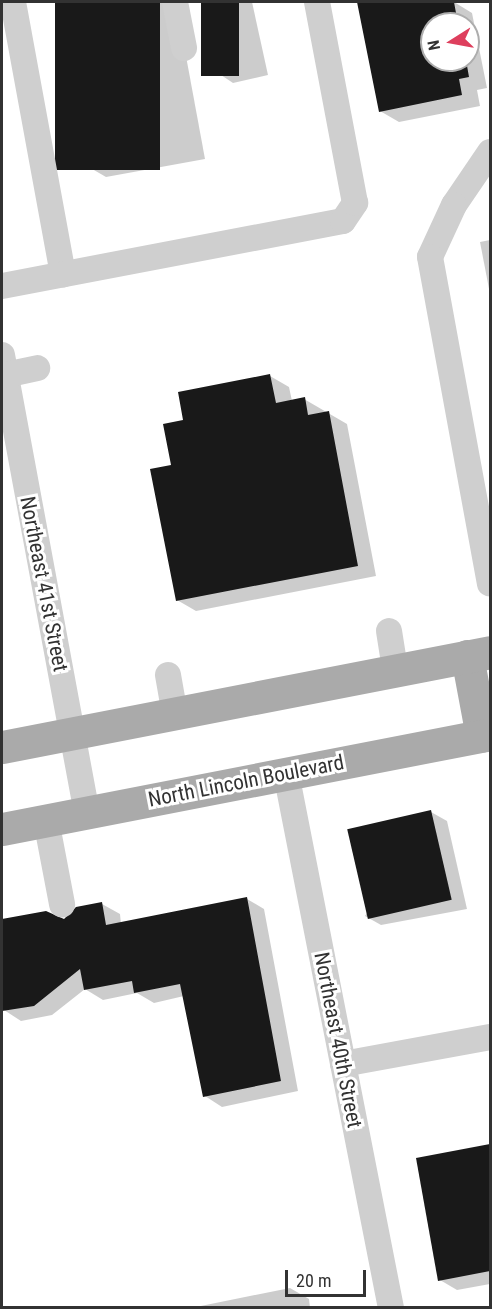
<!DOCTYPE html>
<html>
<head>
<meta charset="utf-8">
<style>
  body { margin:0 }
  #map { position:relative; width:492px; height:1309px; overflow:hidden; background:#fff; font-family:"Roboto Condensed",sans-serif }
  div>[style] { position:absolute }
  .shadow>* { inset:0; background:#0003 }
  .building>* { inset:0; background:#191919; transform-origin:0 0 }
  .minor>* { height:26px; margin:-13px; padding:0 13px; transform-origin:13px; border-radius:13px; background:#cfcfcf }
  .major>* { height:33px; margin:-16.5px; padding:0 16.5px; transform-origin:16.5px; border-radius:16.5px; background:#aaa }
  span { translate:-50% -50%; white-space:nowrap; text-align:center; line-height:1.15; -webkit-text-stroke:6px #fff; paint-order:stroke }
  .street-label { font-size:21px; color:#323232 }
  .frame { position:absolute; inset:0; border:3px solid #323232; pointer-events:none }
  .north { position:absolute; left:420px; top:12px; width:60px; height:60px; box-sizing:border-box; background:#fff; border:2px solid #adadad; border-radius:50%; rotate:259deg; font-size:16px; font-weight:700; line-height:24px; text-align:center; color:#323232 }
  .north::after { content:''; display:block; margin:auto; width:21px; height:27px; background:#de3f5d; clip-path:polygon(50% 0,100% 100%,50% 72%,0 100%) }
  .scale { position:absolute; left:285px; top:1270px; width:81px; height:27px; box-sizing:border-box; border:3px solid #323232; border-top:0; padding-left:8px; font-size:18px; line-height:21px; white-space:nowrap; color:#323232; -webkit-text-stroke:4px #fff; paint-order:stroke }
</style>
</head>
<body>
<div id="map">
  <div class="shadow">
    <div style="clip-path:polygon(57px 2px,176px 2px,205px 159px,106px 177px,87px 166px)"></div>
    <div style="clip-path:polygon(203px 2px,252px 2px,268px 75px,233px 83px,218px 73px)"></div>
    <div style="clip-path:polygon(evenodd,358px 2px,454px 2px,472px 13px,487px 88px,477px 90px,480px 106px,399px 122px,380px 111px,358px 2px,432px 24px,468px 24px,468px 60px,432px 60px,432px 24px)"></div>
    <div style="clip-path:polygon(490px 240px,490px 294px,480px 242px)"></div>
    <div style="clip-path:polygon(270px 376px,289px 387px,292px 401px,304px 399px,347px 424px,376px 576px,196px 611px,177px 600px,173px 467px,184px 422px)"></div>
    <div style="clip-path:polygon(431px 812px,447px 821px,467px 909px,381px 925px,365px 916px)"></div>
    <div style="clip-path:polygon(247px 899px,264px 909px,298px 1091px,222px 1107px,205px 1096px,184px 996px,154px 1003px,137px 993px,103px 1000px,85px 989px,52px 1015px,21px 1021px,4px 1010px,2px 921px,46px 913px,65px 921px,102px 904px,120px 914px,121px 924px)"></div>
    <div style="clip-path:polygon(490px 1145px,490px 1284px,457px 1290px,440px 1280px,418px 1159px)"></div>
    <div style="clip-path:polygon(290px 1288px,309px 1299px,310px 1308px,191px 1308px)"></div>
  </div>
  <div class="building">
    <div style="left:55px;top:2px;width:105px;height:168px"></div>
    <div style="left:201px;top:2px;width:38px;height:74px"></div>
    <div style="clip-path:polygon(357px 2px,454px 2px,458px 24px,432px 24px,432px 60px,466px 60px,469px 77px,459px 79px,462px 95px,379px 112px)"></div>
    <div style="clip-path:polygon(270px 374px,276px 403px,305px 397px,308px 415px,329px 411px,358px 566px,176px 601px,150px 469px,171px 465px,163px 424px,183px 420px,178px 392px)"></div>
    <div style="left:431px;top:810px;width:92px;height:86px;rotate:77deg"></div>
    <div style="clip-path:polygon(247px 897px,281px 1081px,203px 1097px,180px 984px,134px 993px,132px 981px,84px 990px,80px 969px,34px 1006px,2px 1011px,2px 919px,46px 911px,64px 919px,76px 907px,102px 902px,106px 925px)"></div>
    <div style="clip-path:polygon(490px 1144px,490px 1271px,438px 1281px,416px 1158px)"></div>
  </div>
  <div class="minor">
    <div style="left:13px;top:2px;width:277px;rotate:79.6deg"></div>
    <div style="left:175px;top:2px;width:47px;rotate:78.9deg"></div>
    <div style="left:490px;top:152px;width:64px;rotate:124.2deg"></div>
    <div style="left:454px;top:205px;width:57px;rotate:114.8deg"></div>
    <div style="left:430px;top:257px;width:332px;rotate:79.6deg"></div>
    <div style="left:2px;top:286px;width:347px;rotate:-10.8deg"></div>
    <div style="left:343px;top:221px;width:22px;rotate:-56deg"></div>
    <div style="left:355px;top:203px;width:205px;rotate:-100.7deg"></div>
    <div style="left:2px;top:355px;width:465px;rotate:79.5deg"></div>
    <div style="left:5px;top:375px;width:33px;rotate:-12deg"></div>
    <div style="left:389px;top:631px;width:39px;rotate:81deg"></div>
    <div style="left:168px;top:675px;width:39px;rotate:80deg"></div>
    <div style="left:286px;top:773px;width:545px;rotate:78.9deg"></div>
    <div style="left:46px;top:820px;width:86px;rotate:79.2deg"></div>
    <div style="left:343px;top:1064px;width:149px;rotate:-10.4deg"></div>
  </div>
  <div class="major">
    <div style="left:467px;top:656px;width:81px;rotate:79.4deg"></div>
    <div style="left:2px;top:747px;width:497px;rotate:-11deg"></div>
    <div style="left:2px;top:829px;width:497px;rotate:-11deg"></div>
  </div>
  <div class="street-label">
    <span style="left:44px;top:584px;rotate:79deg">Northeast 41st Street</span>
    <span style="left:246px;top:781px;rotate:-11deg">North Lincoln Boulevard</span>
    <span style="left:338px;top:1040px;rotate:79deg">Northeast 40th Street</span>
  </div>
  <div class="frame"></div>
  <div class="north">N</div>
  <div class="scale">20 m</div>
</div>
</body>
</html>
